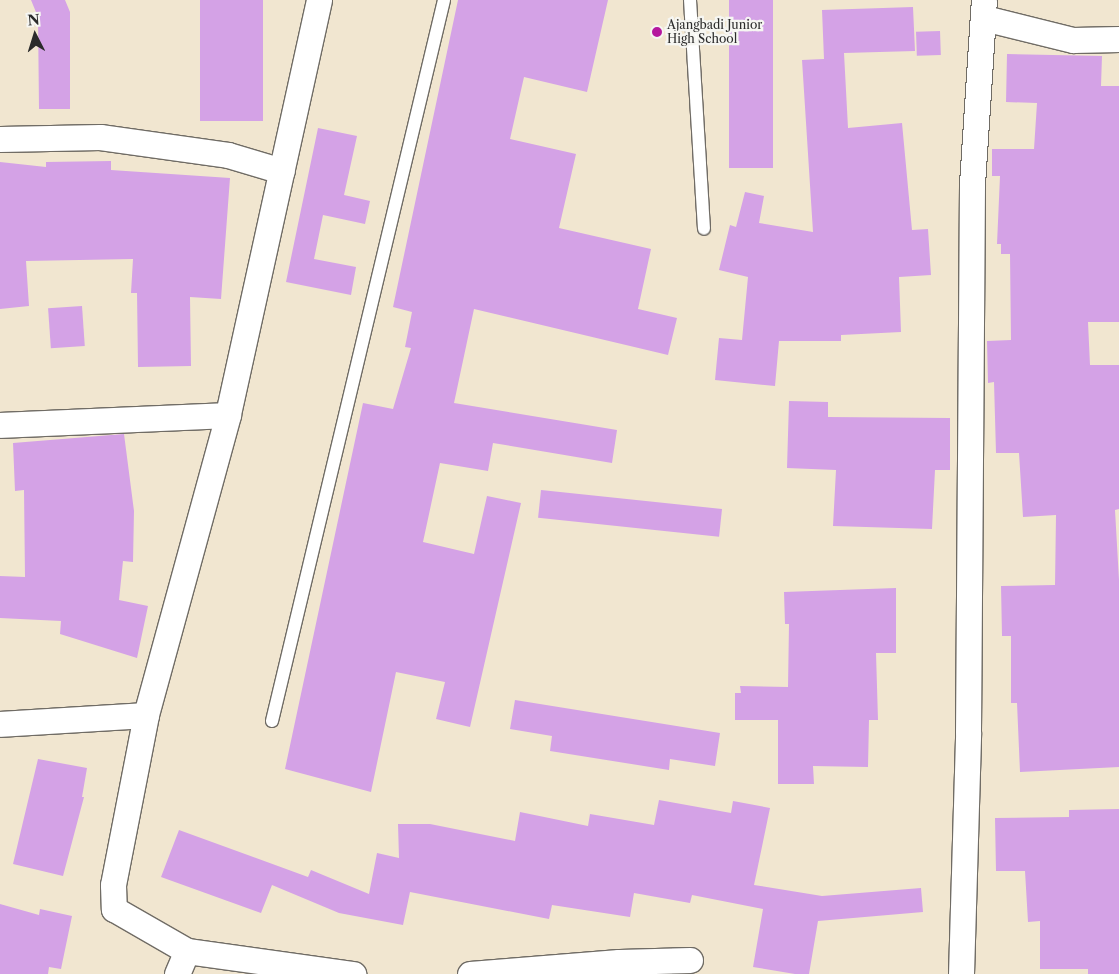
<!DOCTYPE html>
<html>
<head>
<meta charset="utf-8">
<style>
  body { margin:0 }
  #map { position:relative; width:1119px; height:974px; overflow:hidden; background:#f1e6d0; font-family:"Libre Caslon Text",serif }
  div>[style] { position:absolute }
  .building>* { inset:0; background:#d4a2e6; transform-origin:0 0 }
  .roads { filter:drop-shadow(1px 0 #706c65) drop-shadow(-1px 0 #706c65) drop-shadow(0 1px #706c65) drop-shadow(0 -1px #706c65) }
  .lane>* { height:12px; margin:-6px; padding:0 6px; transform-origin:6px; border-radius:6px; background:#fff }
  .street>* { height:25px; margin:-12.5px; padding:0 12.5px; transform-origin:12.5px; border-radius:12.5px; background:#fff }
  .dots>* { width:14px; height:14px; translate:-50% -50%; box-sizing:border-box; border:2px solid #f6f6f2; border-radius:50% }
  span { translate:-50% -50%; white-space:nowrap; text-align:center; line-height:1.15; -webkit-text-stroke:4.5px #f6f6f2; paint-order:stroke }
  .poi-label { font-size:12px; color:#2b2b2b }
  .left { translate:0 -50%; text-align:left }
  .north { position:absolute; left:10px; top:10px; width:50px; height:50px; -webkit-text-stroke:4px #f6f6f2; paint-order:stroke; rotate:355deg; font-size:14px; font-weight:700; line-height:20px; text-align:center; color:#2b2b2b }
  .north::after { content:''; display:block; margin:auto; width:18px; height:22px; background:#2b2b2b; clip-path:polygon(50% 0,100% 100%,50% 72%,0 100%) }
</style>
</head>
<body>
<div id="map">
  <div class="building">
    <div style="clip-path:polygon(31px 0,65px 0,70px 12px,70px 109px,39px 109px,38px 17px)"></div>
    <div style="left:200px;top:0;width:63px;height:121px"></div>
    <div style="clip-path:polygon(458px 0,608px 0,587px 92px,524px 77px,510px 139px,576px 154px,559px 228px,651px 249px,638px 309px,677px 318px,668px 355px,474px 309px,454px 403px,617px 430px,612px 463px,493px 443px,488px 471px,440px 463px,423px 542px,474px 554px,487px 496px,521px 503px,470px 727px,436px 719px,445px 682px,396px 672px,371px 792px,285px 769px,363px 403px,393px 409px,411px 348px,405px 347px,412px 312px,393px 307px)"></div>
    <div style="left:729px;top:0;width:44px;height:168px"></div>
    <div style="clip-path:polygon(913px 7px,915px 51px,844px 53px,848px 128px,902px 123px,912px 230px,928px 229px,931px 275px,899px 277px,901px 332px,841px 335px,841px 341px,779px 341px,775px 386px,715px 380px,719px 338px,742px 340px,748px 277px,719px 270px,730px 225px,736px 227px,745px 192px,764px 196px,759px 223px,813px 232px,802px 60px,824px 59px,822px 10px)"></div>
    <div style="left:940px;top:31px;width:24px;height:24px;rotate:88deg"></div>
    <div style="clip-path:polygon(1007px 54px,1102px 56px,1101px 86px,1119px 86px,1119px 322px,1088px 322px,1090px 365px,1119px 365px,1119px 509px,1115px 510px,1119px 580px,1119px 767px,1020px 772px,1017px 703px,1011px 703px,1011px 636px,1002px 636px,1001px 586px,1055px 585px,1056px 515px,1023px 517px,1019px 453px,996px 453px,994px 382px,988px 383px,987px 341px,1011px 340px,1010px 254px,1001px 254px,1001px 244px,997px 244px,1000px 176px,992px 176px,992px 149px,1034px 149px,1037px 103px,1006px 102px)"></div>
    <div style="clip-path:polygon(318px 128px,357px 136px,344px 195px,370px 201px,365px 224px,323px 215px,314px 259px,356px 267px,351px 295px,286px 282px)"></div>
    <div style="clip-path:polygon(111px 161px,111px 170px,230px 178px,221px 299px,190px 297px,191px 366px,138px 367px,137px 293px,131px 293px,133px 259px,26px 261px,29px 306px,0 309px,0 162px,46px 167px,46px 162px)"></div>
    <div style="left:82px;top:306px;width:40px;height:34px;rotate:86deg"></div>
    <div style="clip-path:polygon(789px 401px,828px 402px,828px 417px,950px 418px,950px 470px,935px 470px,932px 529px,833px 526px,836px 470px,787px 468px)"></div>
    <div style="clip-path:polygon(124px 434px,134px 511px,133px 562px,123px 561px,119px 600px,148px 606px,137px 658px,60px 634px,61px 621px,0 618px,0 576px,25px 577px,24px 490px,15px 491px,13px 443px)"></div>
    <div style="left:541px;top:490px;width:182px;height:28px;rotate:6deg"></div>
    <div style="clip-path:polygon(896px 588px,896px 653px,876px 653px,878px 720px,869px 720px,868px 767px,813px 766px,814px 784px,778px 784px,778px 720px,735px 720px,735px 693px,741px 693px,740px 686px,788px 687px,789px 624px,785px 624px,784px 592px)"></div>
    <div style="clip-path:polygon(515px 700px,720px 733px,715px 766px,670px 759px,669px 770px,550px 751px,552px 736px,510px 729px)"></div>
    <div style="clip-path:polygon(38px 759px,87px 768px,82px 797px,84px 797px,63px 876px,13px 864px)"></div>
    <div style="clip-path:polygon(659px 800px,731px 813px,733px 801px,770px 808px,754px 885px,822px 896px,921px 888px,923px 912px,818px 921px,809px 974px,795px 974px,753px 967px,763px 909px,692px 895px,690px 903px,634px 893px,630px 917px,552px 905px,549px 919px,410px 892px,403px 925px,339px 913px,272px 885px,261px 913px,161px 877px,179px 830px,308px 877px,311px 870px,369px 894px,377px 853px,399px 858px,398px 824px,430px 824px,515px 841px,520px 812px,588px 826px,590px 814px,654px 825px)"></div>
    <div style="clip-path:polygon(1119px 809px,1119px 974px,1088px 974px,1088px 969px,1040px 969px,1040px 921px,1028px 922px,1025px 871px,996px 871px,995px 818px,1069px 817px,1069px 810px)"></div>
    <div style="clip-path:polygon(0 904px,39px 915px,40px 909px,72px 916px,61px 969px,49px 967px,48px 974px,0 974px)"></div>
  </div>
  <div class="roads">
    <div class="lane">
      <div style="left:690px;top:0;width:229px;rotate:86.5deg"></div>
      <div style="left:272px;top:721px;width:741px;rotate:-76.58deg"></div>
    </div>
    <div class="street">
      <div style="left:319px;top:0;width:425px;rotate:102.4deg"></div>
      <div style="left:228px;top:415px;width:311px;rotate:105.3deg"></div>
      <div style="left:146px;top:715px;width:173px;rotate:101deg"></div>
      <div style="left:113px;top:885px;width:24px;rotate:88deg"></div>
      <div style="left:114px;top:909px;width:84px;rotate:29.9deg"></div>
      <div style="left:187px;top:951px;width:168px;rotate:7.9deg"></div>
      <div style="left:984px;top:18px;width:92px;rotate:13.9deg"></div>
      <div style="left:1073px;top:40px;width:46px;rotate:-1.2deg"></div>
      <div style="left:0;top:139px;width:100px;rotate:-1.1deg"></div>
      <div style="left:100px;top:137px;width:129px;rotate:8deg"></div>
      <div style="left:228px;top:155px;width:56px;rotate:16.5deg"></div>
      <div style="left:0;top:425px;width:228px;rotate:-2.5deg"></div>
      <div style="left:0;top:724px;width:146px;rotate:-3.5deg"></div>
      <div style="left:177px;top:974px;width:25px;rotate:-67deg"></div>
      <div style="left:470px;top:974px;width:149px;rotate:-4.6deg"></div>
      <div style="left:619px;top:962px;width:71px;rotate:-1.6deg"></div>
      <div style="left:961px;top:974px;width:242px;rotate:-88.3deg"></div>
      <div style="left:968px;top:732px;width:548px;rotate:-89.58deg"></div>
      <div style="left:972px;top:184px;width:184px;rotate:-86.3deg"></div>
    </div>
  </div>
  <div class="dots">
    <div style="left:657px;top:32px;background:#b5179e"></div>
  </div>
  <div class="poi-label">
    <span class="left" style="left:667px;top:32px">Ajangbadi Junior<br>High School</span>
  </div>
  <div class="north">N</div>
</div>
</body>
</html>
